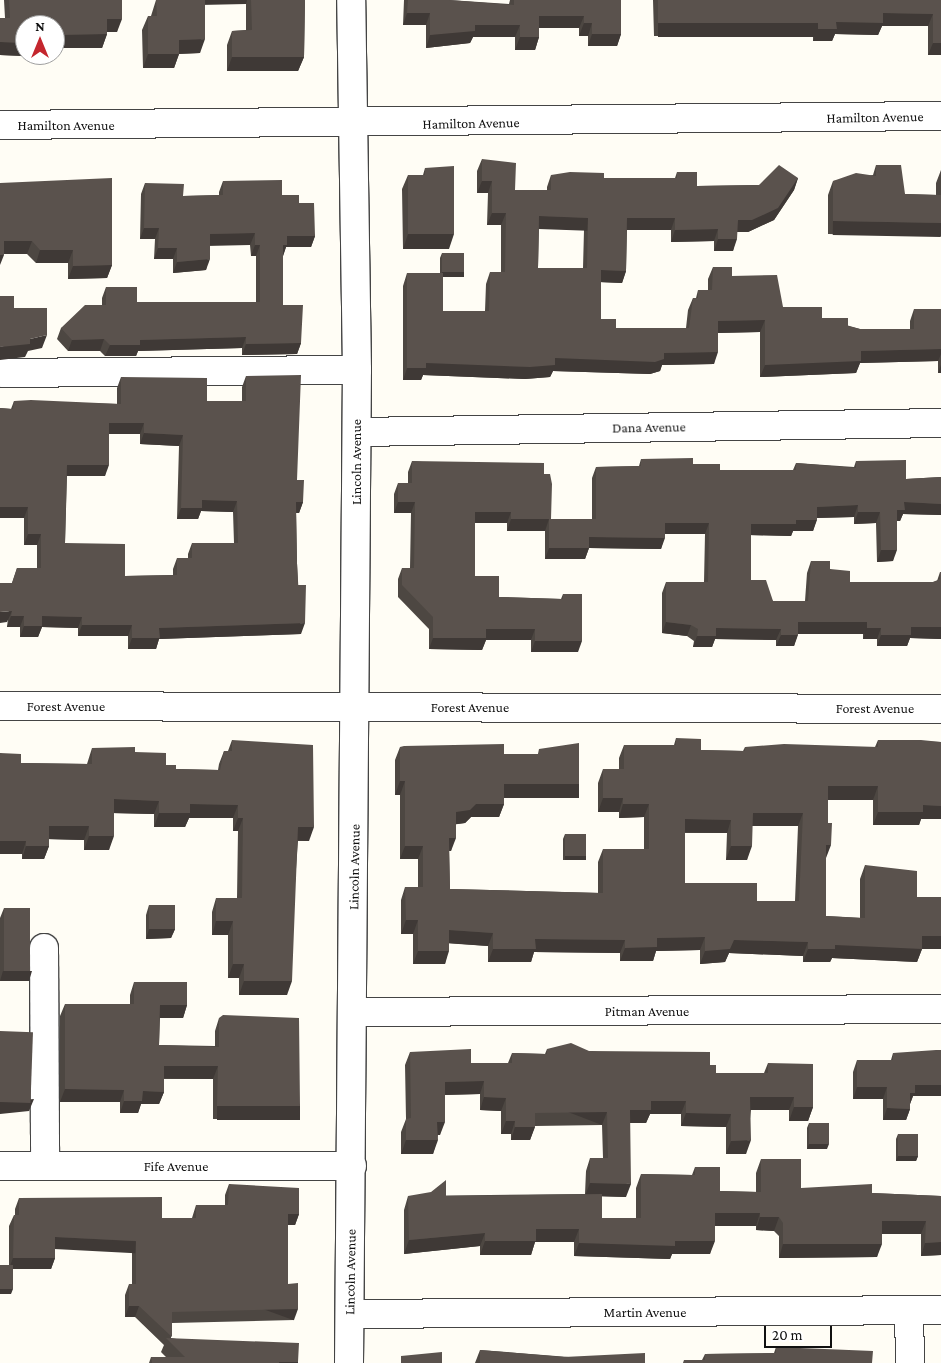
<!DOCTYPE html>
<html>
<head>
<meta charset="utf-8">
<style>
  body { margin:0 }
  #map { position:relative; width:941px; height:1363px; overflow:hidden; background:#fffdf5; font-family:"Crimson Pro",serif }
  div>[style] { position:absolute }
  .roads { filter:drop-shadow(1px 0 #444) drop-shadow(-1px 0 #444) drop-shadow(0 1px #444) drop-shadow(0 -1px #444) }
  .minor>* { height:28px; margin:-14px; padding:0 14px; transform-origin:14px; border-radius:14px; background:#fff }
  .wall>* { inset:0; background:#4d4742 }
  .shaded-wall>* { inset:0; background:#3f3936; transform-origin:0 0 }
  .building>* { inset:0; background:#5a524d; transform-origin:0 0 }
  span { translate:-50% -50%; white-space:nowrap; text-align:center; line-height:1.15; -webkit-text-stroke:5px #fff; paint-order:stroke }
  .street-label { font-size:14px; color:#111 }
  .north { position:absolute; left:15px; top:15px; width:50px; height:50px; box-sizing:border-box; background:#fff; border:1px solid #a0a0a0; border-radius:50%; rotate:0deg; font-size:14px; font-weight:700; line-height:20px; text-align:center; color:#111 }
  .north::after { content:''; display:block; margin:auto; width:18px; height:22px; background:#c4262e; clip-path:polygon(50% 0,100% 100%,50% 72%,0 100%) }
  .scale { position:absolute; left:764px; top:1326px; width:68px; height:22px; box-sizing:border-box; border:2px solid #111; border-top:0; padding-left:6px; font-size:15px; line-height:18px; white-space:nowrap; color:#111; -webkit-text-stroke:4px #fff; paint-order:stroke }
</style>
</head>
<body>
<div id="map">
  <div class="roads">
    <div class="minor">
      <div style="left:0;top:125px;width:941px;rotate:-0.55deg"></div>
      <div style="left:1px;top:373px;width:356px;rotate:-0.5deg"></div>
      <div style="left:357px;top:432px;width:584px;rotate:-0.88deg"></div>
      <div style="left:0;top:706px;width:941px;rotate:0.18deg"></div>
      <div style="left:44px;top:948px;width:218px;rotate:89.7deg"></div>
      <div style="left:353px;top:1012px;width:588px;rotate:-0.29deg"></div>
      <div style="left:0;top:1166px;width:352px"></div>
      <div style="left:909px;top:1310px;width:53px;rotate:88.9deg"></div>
      <div style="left:350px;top:1314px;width:591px;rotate:-0.39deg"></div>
      <div style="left:349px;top:1363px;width:993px;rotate:-89.54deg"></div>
      <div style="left:357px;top:370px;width:370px;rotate:-90.9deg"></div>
    </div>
  </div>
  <div class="wall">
    <div style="clip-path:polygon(4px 0,122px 0,117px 32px,107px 32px,107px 34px,102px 48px,55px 48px,55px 25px,47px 57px,0 55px,0 18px,5px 18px)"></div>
    <div style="clip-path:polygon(156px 0,305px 0,304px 57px,298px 71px,227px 71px,227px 45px,232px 31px,246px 30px,246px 4px,205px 4px,200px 53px,179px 54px,174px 68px,143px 68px,142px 30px,148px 16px,151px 16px)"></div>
    <div style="clip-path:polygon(404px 0,449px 0,509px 4px,510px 0,621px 0,621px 34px,617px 46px,588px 46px,588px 36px,579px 36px,579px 28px,539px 28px,539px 37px,535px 50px,515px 50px,515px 37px,473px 37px,470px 43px,426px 48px,426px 25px,403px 25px)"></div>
    <div style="clip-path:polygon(653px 0,941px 0,941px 55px,928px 55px,928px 26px,882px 26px,878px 35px,835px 34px,832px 41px,813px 41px,813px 35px,654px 36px)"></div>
    <div style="clip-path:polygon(evenodd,482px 159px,515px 190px,547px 190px,547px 187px,551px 175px,604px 178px,675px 178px,677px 172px,697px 186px,759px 185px,798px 178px,794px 190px,774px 220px,748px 232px,737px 232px,733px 251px,714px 251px,714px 241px,671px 242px,671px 230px,627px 230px,626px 271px,622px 283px,601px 282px,601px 319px,616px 328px,686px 328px,688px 310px,693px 298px,696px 298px,698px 290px,708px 290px,708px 279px,713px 267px,732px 276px,783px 307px,860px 329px,910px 329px,910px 321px,914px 309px,941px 309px,941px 373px,938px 373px,938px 361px,860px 363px,856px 373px,760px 377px,760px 332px,718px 333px,714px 364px,662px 365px,660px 371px,650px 374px,553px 371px,550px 377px,525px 379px,423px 375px,421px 380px,403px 380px,403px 286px,407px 273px,440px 273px,440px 258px,442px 253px,464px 272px,463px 277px,443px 277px,443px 311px,485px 311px,486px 284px,490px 272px,501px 272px,501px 225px,487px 225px,488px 193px,477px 193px,477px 171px,482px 159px,539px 228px,584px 230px,583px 268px,538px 268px,539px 228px)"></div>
    <div style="clip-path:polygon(876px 165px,905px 194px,936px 195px,936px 183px,941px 170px,941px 236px,828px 234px,828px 195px,833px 181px,873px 175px)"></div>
    <div style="clip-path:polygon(425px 168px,449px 249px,403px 249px,402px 189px,408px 175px,423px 175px)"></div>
    <div style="clip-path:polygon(223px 181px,282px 195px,299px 203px,315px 236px,311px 247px,286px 247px,283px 256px,283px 305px,301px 343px,297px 354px,242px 355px,242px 348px,138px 351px,136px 356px,105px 356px,100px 351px,68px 351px,57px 339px,61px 328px,102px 305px,102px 298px,106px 287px,137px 302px,256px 302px,256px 256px,251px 256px,250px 245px,210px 245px,206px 270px,173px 273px,173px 259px,154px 259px,155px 239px,140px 239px,141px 194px,145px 183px,183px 196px,219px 195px,219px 192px)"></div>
    <div style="clip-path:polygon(0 183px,112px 265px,107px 278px,68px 279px,68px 263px,36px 263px,27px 254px,4px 254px)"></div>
    <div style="clip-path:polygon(evenodd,246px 376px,297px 480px,303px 502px,299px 513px,296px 513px,297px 563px,301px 634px,159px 639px,156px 649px,128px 649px,128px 636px,78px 636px,78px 628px,42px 627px,38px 637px,20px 637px,20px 627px,7px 627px,12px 583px,17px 568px,37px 568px,37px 545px,24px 545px,24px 518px,0 518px,0 408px,11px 409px,14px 401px,117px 404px,117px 388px,121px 377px,207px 401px,242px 401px,242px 387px,246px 376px,109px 434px,140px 434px,140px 444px,179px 446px,177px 519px,198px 519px,201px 511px,233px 512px,234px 543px,192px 543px,188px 554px,188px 558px,177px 558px,173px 569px,173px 575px,125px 576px,65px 543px,67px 476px,105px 476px,109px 434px)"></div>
    <div style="clip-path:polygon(641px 459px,693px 464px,720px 470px,793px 470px,796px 463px,854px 467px,856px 461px,906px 479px,941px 477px,941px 515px,903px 514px,900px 521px,897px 521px,893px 561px,877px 562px,876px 523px,854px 524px,854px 517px,817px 518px,813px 531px,793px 531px,791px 536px,751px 535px,751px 580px,773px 601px,805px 601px,807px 573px,811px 561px,830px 569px,850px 582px,933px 582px,937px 581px,940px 572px,941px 572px,941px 639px,910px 638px,907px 646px,877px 646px,877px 639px,863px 639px,863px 633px,798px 633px,794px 646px,776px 646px,776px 640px,715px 639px,712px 647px,693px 647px,694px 641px,687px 636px,662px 633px,662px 593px,666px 582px,704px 582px,705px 534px,665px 534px,661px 549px,589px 548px,585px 559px,545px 559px,545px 531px,507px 531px,507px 523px,475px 523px,475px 576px,499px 597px,561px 599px,563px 594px,578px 652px,531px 652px,531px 640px,486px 640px,482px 650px,429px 649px,429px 629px,398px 597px,398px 579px,402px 568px,410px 568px,411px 513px,394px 513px,394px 494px,398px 483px,408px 483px,408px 472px,412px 461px,544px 474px,551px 519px,592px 519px,592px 478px,596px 467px,639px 466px)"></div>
    <div style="clip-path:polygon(evenodd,676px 738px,701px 750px,743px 751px,745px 747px,875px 747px,878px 740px,941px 742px,941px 819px,921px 819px,919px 825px,873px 825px,873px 800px,828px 800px,826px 858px,826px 916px,860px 918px,860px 879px,865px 865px,917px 897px,941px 949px,922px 949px,917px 962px,832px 958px,830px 962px,803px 962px,803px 956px,729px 953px,725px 962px,700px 964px,700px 950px,656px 951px,653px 961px,620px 961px,620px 953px,534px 952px,531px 962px,488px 962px,488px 946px,449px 943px,445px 964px,413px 964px,413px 934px,401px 934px,401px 900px,405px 887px,418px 887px,418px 859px,400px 859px,400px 795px,395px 795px,395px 760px,400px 747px,504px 754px,538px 754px,539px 749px,579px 784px,575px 797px,504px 797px,504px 804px,499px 817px,471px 817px,465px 823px,456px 824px,451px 851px,449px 851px,450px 889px,598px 893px,598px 862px,603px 849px,644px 849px,644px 817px,619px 818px,619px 812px,598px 812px,598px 783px,603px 769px,619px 769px,619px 758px,624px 745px,674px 745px,676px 738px,752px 826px,798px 826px,795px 901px,757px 901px,685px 883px,685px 833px,727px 833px,726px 860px,747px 860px,752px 826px)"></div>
    <div style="clip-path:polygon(232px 740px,309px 841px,298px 841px,287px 995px,239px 995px,239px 978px,228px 978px,228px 935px,212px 935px,212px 912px,216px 898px,237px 898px,238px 831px,233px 831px,233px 818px,189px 818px,185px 827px,154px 827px,154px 814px,114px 813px,109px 850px,84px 850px,84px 840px,49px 839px,49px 846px,44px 859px,22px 859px,22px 854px,0 854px,0 753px,21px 763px,87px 764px,92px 748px,135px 752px,176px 769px,218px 770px,219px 764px,224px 751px,228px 751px)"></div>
    <div style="clip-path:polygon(565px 834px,585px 860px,563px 860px,563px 839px)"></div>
    <div style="clip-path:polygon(149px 905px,175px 929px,171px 938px,146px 939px,146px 915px)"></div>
    <div style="clip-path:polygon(4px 908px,29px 981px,0 981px,0 918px)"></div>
    <div style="clip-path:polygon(134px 982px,187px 1005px,183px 1018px,160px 1018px,159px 1045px,215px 1046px,215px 1031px,219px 1018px,300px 1106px,295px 1119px,213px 1119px,213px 1079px,164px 1079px,164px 1092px,159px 1104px,141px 1104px,138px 1113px,120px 1113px,120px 1102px,60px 1102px,60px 1016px,65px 1004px,130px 1004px,130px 995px)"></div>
    <div style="clip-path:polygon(547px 1049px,589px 1051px,710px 1065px,716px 1073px,764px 1073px,768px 1063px,813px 1107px,808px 1121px,789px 1121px,789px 1110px,751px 1110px,746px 1154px,726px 1154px,726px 1127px,681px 1126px,681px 1114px,650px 1114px,646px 1123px,630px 1123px,626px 1197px,602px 1196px,602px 1218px,636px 1218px,636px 1188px,641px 1174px,692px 1175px,695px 1167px,720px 1191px,756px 1192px,756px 1173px,761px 1159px,801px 1188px,872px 1193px,941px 1196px,941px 1255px,921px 1256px,921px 1234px,882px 1234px,877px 1257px,779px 1258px,779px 1236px,774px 1231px,756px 1230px,756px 1226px,715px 1226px,710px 1254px,672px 1254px,670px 1259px,574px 1256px,574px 1242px,535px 1242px,531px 1255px,480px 1255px,480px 1246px,404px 1254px,404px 1210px,408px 1196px,585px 1194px,586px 1171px,590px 1158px,603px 1158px,602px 1125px,535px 1126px,530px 1140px,511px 1140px,511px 1134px,501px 1134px,501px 1111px,480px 1110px,480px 1094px,445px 1095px,440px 1135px,438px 1135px,433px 1154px,401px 1154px,401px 1132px,406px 1119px,405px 1065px,410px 1052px,471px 1063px,508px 1063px,512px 1053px,545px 1054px)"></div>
    <div style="clip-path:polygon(893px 1053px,941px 1096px,913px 1096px,910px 1104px,910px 1109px,906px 1120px,883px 1120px,883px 1099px,853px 1099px,853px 1072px,857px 1060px,891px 1060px)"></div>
    <div style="clip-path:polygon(809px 1123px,827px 1149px,807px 1149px,807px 1128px)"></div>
    <div style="clip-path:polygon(898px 1134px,918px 1156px,916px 1161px,896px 1161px,896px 1139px)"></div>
    <div style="clip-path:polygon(229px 1184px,299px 1214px,295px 1225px,288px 1225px,288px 1284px,294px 1320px,172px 1323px,171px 1338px,298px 1362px,298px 1363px,149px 1363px,151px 1357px,166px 1357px,161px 1352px,164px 1345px,135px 1317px,125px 1317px,125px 1295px,129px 1284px,132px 1284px,132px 1252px,55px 1248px,55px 1258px,51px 1269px,13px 1269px,11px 1294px,9px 1265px,9px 1226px,14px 1215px,15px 1215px,15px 1209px,19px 1198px,162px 1218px,192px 1218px,196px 1205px,225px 1205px,225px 1195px)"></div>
    <div style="clip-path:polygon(776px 1347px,872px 1363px,683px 1363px,684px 1360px,702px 1360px,705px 1354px,774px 1353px)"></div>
    <div style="clip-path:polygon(480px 1350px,645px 1363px,475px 1363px)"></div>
  </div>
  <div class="shaded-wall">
    <div style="clip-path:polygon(202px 0,247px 0,246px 4px,200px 5px)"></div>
    <div style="clip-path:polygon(407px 13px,430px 13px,426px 25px,403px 25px)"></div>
    <div style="clip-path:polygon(883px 13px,933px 14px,928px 26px,882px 26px,878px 35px,835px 34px,832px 41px,813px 41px,818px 29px,836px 22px)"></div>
    <div style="clip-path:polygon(539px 16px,584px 16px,579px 28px,535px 28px)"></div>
    <div style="clip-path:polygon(107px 19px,122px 19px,117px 32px,102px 32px)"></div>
    <div style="clip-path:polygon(584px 23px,592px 23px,588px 36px,579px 36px)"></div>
    <div style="left:658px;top:23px;width:160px;height:14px"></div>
    <div style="clip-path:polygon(475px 25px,520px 25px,515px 37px,473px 37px,470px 43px,426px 48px,430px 35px)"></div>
    <div style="clip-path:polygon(107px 34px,102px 48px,55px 48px,55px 35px)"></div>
    <div style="clip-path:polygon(592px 34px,621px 34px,617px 46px,588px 46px)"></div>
    <div style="clip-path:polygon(520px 37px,539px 37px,535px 50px,515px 50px)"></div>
    <div style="clip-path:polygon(205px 39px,200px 53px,174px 54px,179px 40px)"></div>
    <div style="clip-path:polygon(0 42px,25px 43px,25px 55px,48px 55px,47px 57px,0 55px)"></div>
    <div style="clip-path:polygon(933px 43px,941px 43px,941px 55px,928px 55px)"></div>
    <div style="clip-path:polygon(148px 54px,179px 54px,174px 68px,143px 68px)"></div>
    <div style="clip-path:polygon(232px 57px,304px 57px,298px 71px,227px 71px)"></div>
    <div style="clip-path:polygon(798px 178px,794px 190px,774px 220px,748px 232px,734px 232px,738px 220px)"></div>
    <div style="clip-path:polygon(482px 181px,492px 181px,488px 193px,477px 193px)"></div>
    <div style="clip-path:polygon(492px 213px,506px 213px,501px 225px,487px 225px)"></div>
    <div style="left:539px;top:216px;width:49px;height:13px;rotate:2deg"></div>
    <div style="clip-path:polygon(627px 218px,675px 218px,671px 230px,623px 230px)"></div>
    <div style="left:833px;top:221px;width:108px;height:14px;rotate:1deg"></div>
    <div style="clip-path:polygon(144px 228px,159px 228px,155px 239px,140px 239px)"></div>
    <div style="clip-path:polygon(718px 229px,714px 241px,671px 242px,675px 230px)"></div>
    <div style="clip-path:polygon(255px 233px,250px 245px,206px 246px,210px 234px)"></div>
    <div style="clip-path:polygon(408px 234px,454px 234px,449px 249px,403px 249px)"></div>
    <div style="clip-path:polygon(287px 236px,315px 236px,311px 247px,286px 247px,283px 256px,279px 256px)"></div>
    <div style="clip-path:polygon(718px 239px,737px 239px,733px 251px,714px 251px)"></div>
    <div style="clip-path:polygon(4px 241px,32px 241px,27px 254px,0 254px)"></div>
    <div style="clip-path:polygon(255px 245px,260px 245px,256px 256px,251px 256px)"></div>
    <div style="clip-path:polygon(158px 248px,177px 248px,173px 259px,154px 259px)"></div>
    <div style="clip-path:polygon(40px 250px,73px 250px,68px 263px,36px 263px)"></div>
    <div style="clip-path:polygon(0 255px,4px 255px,0 265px)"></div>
    <div style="clip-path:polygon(210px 259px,206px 270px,173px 273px,177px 262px)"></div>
    <div style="clip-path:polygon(112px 265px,107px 278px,68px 279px,73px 266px)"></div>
    <div style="clip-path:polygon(601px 270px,626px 271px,622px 283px,597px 282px)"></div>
    <div style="left:442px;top:272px;width:22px;height:5px"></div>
    <div style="clip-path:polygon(765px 320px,760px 332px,714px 333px,718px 321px)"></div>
    <div style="clip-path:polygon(47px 335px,42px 348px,28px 351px,25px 357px,0 360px,0 347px,30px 339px)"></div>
    <div style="clip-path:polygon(246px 337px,242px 348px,138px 351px,136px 356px,105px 356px,110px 345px,140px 340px)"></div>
    <div style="clip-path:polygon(104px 339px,100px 351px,68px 351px,72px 340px)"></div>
    <div style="clip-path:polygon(301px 343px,297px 354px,242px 355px,246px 344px)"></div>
    <div style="clip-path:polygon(941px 349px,941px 354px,938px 361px,860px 363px,856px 373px,760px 377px,765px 365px,861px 351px)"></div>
    <div style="clip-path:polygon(718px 352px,714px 364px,662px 365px,660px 371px,650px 374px,553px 371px,550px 377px,525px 379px,423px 375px,421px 380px,403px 380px,407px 368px,426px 363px,555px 358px,664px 353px)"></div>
    <div style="clip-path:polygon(941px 365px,941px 373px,938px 373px)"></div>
    <div style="clip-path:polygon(109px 423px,144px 423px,140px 434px,105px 434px)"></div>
    <div style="clip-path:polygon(144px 433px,183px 435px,179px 446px,140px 444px)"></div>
    <div style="clip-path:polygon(67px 465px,109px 465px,105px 476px,63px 476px)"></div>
    <div style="clip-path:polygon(202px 500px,237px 501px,233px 512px,201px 511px,198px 519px,177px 519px,181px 508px)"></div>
    <div style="clip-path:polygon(296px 502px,303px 502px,299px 513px,292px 513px)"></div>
    <div style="clip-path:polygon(398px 502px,415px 502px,411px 513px,394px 513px)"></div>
    <div style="clip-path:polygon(904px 502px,941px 504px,941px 515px,903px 514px,900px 521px,893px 521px,897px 510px)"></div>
    <div style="clip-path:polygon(858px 505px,854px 517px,813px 518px,817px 507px)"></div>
    <div style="clip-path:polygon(0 507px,28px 507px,24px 518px,0 518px)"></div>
    <div style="clip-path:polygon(475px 512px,511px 512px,507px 523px,470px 523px)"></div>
    <div style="clip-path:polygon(858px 512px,880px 512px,876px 523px,854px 524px)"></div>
    <div style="clip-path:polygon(511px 519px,549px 519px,545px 531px,507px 531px)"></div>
    <div style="clip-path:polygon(796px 520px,817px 520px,813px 531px,793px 531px,791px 536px,747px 535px,751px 524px)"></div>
    <div style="clip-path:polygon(665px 523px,709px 523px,705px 534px,661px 534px)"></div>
    <div style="clip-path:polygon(28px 534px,41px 534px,37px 545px,24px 545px)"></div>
    <div style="clip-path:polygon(589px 537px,665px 538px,661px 549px,589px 548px,585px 559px,545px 559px,549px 548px)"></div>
    <div style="clip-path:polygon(881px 550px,897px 550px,893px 561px,877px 562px)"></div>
    <div style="clip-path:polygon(12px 611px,7px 622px,0 623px,0 612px)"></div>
    <div style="clip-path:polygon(11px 616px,24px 616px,20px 627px,7px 627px)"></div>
    <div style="clip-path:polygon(42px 616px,82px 617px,78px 628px,42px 627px,38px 637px,20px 637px,24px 626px)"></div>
    <div style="clip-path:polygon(666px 622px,691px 625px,687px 636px,662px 633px)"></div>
    <div style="left:798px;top:622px;width:69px;height:12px"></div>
    <div style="clip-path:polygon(305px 623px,301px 634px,159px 639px,156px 649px,128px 649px,132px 638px,159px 628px)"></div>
    <div style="clip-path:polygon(82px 625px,132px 625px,128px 636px,78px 636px)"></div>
    <div style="clip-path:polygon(911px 627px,941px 627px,941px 639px,910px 638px,907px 646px,877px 646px,881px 635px)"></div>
    <div style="clip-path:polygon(716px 628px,781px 629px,776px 640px,715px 639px,712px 647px,693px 647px,697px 636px)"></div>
    <div style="clip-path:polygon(867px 628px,881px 628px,877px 639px,863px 639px)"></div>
    <div style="clip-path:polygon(486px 629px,535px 629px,531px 640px,486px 640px,482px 650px,429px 649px,433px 638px)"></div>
    <div style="clip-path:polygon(781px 635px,798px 635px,794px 646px,776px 646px)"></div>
    <div style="clip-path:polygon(535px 641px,582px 641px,578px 652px,531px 652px)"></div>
    <div style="clip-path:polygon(400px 781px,405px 781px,400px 795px,395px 795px)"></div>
    <div style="left:504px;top:784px;width:75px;height:14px"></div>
    <div style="clip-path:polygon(828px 786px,878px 786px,873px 800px,823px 800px)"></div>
    <div style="clip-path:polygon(603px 798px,623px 798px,619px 812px,598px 812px)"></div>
    <div style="clip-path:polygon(114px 799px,159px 801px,154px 814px,109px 813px)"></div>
    <div style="clip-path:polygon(190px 804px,238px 805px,233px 818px,189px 818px,185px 827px,154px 827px,159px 813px)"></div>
    <div style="clip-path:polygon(476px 804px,504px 804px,499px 817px,471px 817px,465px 823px,451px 825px,456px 812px)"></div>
    <div style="clip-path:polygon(623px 804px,649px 804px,644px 817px,619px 818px)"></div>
    <div style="clip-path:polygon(923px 805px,941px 806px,941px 819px,921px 819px,919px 825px,873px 825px,878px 812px)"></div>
    <div style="clip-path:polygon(753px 813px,803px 813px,798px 826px,748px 826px)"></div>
    <div style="clip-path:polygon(238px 818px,243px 818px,238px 831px,233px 831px)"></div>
    <div style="clip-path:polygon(685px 819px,731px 820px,727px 833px,680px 832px)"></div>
    <div style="clip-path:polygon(49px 826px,89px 826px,84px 840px,44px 839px)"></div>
    <div style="clip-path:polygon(298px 827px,314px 827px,309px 841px,293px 840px)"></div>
    <div style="clip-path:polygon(89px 836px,114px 836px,109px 850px,84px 850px)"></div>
    <div style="clip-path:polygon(449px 838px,456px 838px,451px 851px,444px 851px)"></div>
    <div style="clip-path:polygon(0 841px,26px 841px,22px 854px,0 854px)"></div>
    <div style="clip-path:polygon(826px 845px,831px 845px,826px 858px,821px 858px)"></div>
    <div style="clip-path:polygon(26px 846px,49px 846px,44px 859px,22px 859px)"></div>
    <div style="clip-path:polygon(405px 846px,423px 846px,418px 859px,400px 859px)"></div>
    <div style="clip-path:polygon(731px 846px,752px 846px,747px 860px,726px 860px)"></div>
    <div style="left:565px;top:856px;width:21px;height:4px"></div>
    <div style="clip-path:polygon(406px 920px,418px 920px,413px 934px,401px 934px)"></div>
    <div style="clip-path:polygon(216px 921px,233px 921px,228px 935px,212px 935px)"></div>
    <div style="clip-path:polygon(149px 929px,175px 929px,171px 938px,146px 939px)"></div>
    <div style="clip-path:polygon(449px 930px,493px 933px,488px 946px,444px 943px)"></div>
    <div style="clip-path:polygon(922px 936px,941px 936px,941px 949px,922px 949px,917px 962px,832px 958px,830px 962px,803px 962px,808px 949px,835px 945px)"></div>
    <div style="clip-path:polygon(705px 937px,700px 950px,656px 951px,653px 961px,620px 961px,625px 948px,657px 938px)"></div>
    <div style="clip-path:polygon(535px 939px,625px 940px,620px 953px,534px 952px,531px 962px,488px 962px,493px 949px)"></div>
    <div style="clip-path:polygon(734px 940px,808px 942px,803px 956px,729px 953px,725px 962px,700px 964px,705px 951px)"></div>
    <div style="clip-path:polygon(418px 951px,449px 951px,445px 964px,413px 964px)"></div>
    <div style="clip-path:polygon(233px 964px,244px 964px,239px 978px,228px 978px)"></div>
    <div style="clip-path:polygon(3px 971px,32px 971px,29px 981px,0 981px)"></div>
    <div style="clip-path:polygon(244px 981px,292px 981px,287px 995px,239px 995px)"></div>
    <div style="clip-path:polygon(160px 1005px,187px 1005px,183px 1018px,155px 1018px)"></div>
    <div style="clip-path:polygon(164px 1066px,218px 1066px,213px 1079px,159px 1078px)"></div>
    <div style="clip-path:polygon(484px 1081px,480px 1094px,440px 1095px,445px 1082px)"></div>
    <div style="clip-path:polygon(915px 1085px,941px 1085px,941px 1096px,913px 1096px,910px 1104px,910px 1093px)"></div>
    <div style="clip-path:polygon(857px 1087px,887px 1087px,883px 1099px,853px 1099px)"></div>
    <div style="clip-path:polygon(65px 1089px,124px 1090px,120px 1102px,60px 1102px)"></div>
    <div style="clip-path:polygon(143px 1091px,164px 1092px,159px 1104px,141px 1104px,138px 1113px,120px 1113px,124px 1101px)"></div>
    <div style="clip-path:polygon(484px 1097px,506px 1098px,501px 1111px,480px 1110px)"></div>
    <div style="clip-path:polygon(750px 1097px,794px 1097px,789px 1110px,746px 1110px)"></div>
    <div style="clip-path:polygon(34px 1099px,29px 1111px,0 1114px,0 1102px)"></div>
    <div style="clip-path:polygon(651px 1101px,686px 1101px,681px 1114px,650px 1114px,646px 1123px,625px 1123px,630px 1110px)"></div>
    <div style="left:217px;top:1106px;width:83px;height:14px"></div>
    <div style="clip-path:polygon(794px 1107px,813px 1107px,808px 1121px,789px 1121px)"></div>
    <div style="clip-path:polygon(887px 1108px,910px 1109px,906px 1120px,883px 1120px)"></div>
    <div style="left:607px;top:1112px;width:14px;height:72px;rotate:111deg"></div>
    <div style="clip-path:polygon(686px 1113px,731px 1114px,726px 1127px,681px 1126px)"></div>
    <div style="clip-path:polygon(506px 1121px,515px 1121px,511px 1134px,501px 1134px)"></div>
    <div style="clip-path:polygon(437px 1122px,445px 1122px,440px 1135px,433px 1135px)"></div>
    <div style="clip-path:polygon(515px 1127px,535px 1127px,530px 1140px,511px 1140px)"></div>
    <div style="clip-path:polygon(406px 1140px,438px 1140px,433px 1154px,401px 1154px)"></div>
    <div style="clip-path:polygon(751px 1140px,746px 1154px,726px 1154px,731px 1141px)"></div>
    <div style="clip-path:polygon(809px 1144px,829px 1144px,827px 1149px,807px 1149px)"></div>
    <div style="clip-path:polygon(898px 1156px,918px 1156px,916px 1161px,896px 1161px)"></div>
    <div style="clip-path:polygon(590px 1183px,631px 1184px,626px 1197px,585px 1196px)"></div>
    <div style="clip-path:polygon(715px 1213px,760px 1213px,756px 1226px,711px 1226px)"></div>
    <div style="clip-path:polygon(288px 1214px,299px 1214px,295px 1225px,283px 1225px)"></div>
    <div style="clip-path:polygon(760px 1217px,779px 1217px,774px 1231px,756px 1230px)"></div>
    <div style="clip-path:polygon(882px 1221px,926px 1221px,921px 1234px,877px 1234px)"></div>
    <div style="clip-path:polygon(536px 1229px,579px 1229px,574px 1242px,535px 1242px,531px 1255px,480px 1255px,485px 1241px)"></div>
    <div style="clip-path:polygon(485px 1233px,480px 1246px,404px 1254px,409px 1240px)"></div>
    <div style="left:55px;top:1237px;width:81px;height:12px;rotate:3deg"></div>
    <div style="clip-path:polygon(675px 1241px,715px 1241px,710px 1254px,672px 1254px,670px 1259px,574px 1256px,579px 1243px)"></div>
    <div style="clip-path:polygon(941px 1242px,941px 1255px,921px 1256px,925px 1243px)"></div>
    <div style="clip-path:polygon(783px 1244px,882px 1244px,877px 1257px,779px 1258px)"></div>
    <div style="clip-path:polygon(13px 1258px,55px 1258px,51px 1269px,9px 1269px)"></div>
    <div style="clip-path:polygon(0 1289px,13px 1289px,11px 1294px,0 1294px)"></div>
    <div style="clip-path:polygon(129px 1306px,139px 1306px,135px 1317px,125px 1317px)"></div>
    <div style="left:298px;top:1309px;width:12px;height:126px;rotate:110deg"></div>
    <div style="left:279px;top:1362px;width:19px;height:1px"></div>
  </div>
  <div class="building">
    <div style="clip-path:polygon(9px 0,122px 0,122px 19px,107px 19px,107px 34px,55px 35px,55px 25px,25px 25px,25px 43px,0 42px,0 18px,10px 18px)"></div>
    <div style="clip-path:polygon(156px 0,205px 0,205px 39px,179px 40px,179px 54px,148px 54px,148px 16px,157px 16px)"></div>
    <div style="clip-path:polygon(251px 0,305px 0,304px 57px,232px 57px,232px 31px,252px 30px)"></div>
    <div style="clip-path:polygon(408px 0,449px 0,514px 5px,514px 0,621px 0,621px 34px,592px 34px,592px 23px,584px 23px,584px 16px,539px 16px,539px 37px,520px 37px,520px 25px,475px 25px,475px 31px,430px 35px,430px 13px,407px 13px)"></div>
    <div style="clip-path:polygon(658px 0,941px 0,941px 43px,933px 43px,933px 14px,883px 13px,883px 23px,836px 22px,837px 29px,818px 29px,818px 23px,658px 23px)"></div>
    <div style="clip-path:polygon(evenodd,482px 159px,516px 163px,515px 190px,551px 190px,551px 175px,570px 172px,604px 173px,604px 178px,677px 178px,677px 172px,697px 172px,697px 186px,759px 185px,779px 165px,798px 178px,778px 208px,752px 220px,738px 220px,737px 239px,718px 239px,718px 229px,675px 230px,675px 218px,627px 218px,626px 271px,601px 270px,601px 319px,616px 319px,616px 328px,689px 328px,693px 298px,698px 298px,698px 290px,712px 290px,713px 267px,732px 267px,732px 276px,777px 275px,783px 307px,822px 307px,822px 318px,848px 318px,848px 326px,860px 329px,914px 329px,914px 309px,941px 309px,941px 349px,861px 351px,861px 361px,765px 365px,765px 320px,718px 321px,718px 352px,664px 353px,664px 359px,655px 362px,555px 358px,555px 365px,530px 367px,426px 363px,426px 368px,407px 368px,407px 273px,443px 273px,443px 311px,489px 311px,490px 272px,505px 272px,506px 213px,492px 213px,492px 181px,482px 181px,482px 159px,539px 216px,588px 218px,587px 268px,538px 268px,539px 216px)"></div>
    <div style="clip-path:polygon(876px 165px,901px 165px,905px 194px,941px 195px,941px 170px,941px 223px,833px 221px,833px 181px,856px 173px,876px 176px)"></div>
    <div style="clip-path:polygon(454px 166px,454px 234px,408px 234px,408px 175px,425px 175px,425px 168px)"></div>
    <div style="clip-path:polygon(112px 178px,112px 265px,73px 266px,73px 250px,40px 250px,32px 241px,4px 241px,4px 255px,0 255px,0 183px)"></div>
    <div style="clip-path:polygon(282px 180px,282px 195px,299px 195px,299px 203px,314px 203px,315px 236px,287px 236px,287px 245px,283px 245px,283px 305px,303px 305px,301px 343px,246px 344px,246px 337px,140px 340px,140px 345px,110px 345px,104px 339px,72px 340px,61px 328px,85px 305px,106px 305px,106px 287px,137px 287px,137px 302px,260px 302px,260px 245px,255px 245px,255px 233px,210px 234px,210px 259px,177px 262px,177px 248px,158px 248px,159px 228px,144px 228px,145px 183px,184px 184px,183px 196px,223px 195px,223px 181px)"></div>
    <div style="left:442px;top:253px;width:22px;height:19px"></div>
    <div style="clip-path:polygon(0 296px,14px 296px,14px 308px,47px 308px,47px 335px,30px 339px,30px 344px,0 347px)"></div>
    <div style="clip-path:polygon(evenodd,301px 375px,297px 480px,304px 480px,303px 502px,296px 502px,297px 563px,298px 585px,306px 585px,305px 623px,159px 628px,160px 638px,132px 638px,132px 625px,82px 625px,82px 617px,42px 616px,42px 626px,24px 626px,24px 616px,11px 616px,12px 611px,0 612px,0 583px,12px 583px,17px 568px,41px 568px,41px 534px,28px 534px,28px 507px,0 507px,0 408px,13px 409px,14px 401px,31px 400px,121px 404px,121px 377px,207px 378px,207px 401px,246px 401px,246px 376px,301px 375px,109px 423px,144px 423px,144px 433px,183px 435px,181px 508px,202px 508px,202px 500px,237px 501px,238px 543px,192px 543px,192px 558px,177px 558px,177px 575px,125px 576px,125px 544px,65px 543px,67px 465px,109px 465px,109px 423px)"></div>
    <div style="clip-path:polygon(693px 458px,693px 464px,720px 464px,720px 470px,796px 470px,796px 463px,856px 468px,856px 461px,906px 460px,906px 479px,941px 477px,941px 504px,904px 502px,905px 510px,897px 510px,897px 550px,881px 550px,880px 512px,858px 512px,858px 505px,817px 507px,817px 520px,796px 520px,796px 524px,751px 524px,751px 580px,766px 580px,773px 601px,808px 601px,811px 561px,830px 561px,830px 569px,850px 571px,850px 582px,933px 582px,940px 579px,940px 572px,941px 572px,941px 627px,911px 627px,911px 635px,881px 635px,881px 628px,867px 628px,867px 622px,798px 622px,798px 635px,781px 635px,781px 629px,716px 628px,716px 636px,697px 636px,698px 629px,691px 625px,666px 622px,666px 582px,708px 582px,709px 523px,665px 523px,665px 538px,589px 537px,589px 548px,549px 548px,549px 519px,511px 519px,511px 512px,475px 512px,475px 576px,499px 576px,499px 597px,563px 599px,563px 594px,582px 594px,582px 641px,535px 641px,535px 629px,486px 629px,486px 638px,433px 638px,433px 617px,402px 585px,402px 568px,414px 568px,415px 502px,398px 502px,398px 483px,412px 483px,412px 461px,544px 463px,544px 474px,550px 474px,552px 484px,551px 519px,596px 519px,596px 467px,641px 466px,641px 459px)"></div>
    <div style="clip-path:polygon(evenodd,676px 738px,701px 739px,701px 750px,745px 751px,745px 747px,784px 744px,878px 747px,878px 740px,921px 740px,941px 742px,941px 806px,923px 805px,923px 812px,878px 812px,878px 786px,828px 786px,828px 823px,832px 823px,831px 845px,826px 845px,826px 916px,865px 918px,865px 865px,917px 871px,917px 897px,941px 897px,941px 936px,922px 936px,922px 949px,835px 945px,835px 949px,808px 949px,808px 942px,734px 940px,730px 949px,705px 951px,705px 937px,657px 938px,657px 947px,625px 948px,625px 940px,535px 939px,536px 949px,493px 949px,493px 933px,449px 930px,449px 951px,418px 951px,418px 920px,406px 920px,405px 887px,423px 887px,423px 846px,405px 846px,405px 781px,400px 781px,400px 747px,404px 746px,504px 744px,504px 754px,539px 754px,539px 749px,579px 743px,579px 784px,504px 784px,504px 804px,476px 804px,470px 810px,456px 812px,456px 838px,449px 838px,450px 889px,603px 893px,603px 849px,649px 849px,649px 804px,623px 804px,623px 798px,603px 798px,603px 769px,624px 769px,624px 745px,676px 745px,676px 738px,753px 813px,803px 813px,799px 901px,757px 901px,757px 883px,685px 883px,685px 819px,731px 820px,731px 846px,752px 846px,753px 813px)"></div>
    <div style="clip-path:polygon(232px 740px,313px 745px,314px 827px,298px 827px,292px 981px,244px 981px,244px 964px,233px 964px,233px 921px,216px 921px,216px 898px,242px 898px,243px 818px,238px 818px,238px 805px,190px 804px,190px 813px,159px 813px,159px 801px,114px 799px,114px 836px,89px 836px,89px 826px,49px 826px,49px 846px,26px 846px,26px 841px,0 841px,0 753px,21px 754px,21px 763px,92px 764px,92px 748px,135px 747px,135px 752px,166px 753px,166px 765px,176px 765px,176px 769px,220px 770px,224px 751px,232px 751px)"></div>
    <div style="left:565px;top:834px;width:21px;height:22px"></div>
    <div style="left:149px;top:905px;width:26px;height:24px"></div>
    <div style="left:4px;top:908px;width:26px;height:63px"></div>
    <div style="clip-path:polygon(134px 982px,187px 982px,187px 1005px,160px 1005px,159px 1045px,219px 1047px,219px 1018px,223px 1015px,299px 1018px,300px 1106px,217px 1106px,218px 1066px,164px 1066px,164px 1092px,143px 1091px,142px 1101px,124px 1101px,124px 1090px,65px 1089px,65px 1004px,134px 1004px)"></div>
    <div style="left:0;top:1031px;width:33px;height:71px;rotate:2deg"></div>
    <div style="clip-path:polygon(571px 1043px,589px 1051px,710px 1052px,710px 1065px,716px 1065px,716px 1073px,768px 1073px,768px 1063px,813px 1064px,813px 1107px,794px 1107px,794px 1097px,750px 1097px,751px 1140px,731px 1141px,731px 1114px,686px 1113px,686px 1101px,651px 1101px,651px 1110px,630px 1110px,631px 1184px,590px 1183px,590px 1158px,608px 1158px,607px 1112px,535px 1113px,535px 1127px,515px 1127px,515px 1121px,506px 1121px,506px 1098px,484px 1097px,484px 1081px,445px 1082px,445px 1122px,437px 1122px,438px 1140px,406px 1140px,406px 1119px,411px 1118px,410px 1052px,471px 1049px,471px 1063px,512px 1063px,512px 1053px,547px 1054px,547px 1049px)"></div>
    <div style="clip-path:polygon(936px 1050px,941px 1050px,941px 1085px,915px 1085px,915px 1093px,910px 1093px,910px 1109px,887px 1108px,887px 1087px,857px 1087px,857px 1060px,893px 1060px,893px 1053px)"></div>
    <div style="left:809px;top:1123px;width:20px;height:21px"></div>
    <div style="left:898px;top:1134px;width:20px;height:22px"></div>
    <div style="clip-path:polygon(761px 1159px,801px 1159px,801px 1188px,872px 1184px,872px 1193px,941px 1196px,941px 1242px,925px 1243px,926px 1221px,882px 1221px,882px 1244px,783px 1244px,783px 1223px,779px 1217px,760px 1217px,760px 1213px,715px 1213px,715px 1241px,675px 1241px,675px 1246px,579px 1243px,579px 1229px,536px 1229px,536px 1241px,485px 1241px,485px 1233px,409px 1240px,408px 1196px,431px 1192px,446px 1180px,446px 1196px,602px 1194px,602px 1218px,641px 1218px,641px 1174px,695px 1175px,695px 1167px,720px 1167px,720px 1191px,761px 1192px)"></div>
    <div style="clip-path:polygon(229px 1184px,299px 1188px,299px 1214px,288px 1214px,288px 1284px,298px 1283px,298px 1309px,172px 1312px,172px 1337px,139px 1306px,129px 1306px,129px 1284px,136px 1284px,136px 1241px,55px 1237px,55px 1258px,13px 1258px,14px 1215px,19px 1215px,19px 1198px,162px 1197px,162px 1218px,196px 1218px,196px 1205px,228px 1205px)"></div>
    <div style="left:13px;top:1265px;width:24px;height:13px;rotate:90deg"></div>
    <div style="clip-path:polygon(166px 1338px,299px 1343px,298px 1362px,279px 1362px,279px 1363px,152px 1363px,151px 1357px,185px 1357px)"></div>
    <div style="clip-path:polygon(776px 1347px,873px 1351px,872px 1363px,684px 1363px,684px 1360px,705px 1360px,705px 1354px,776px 1353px)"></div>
    <div style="clip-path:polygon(480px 1350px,564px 1357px,645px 1353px,645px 1363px,480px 1363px)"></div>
    <div style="clip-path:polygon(442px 1352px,442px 1363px,401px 1363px,401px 1356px)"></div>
  </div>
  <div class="street-label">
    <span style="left:875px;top:117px;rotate:-1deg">Hamilton Avenue</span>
    <span style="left:471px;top:123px;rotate:-1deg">Hamilton Avenue</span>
    <span style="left:66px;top:125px">Hamilton Avenue</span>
    <span style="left:649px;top:427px;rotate:-1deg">Dana Avenue</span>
    <span style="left:356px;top:462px;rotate:-90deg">Lincoln Avenue</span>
    <span style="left:66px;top:706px">Forest Avenue</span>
    <span style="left:470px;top:707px">Forest Avenue</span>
    <span style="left:875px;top:708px">Forest Avenue</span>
    <span style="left:354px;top:867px;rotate:-89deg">Lincoln Avenue</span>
    <span style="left:647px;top:1011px">Pitman Avenue</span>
    <span style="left:176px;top:1166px">Fife Avenue</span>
    <span style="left:350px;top:1272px;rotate:-89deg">Lincoln Avenue</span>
    <span style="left:645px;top:1312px">Martin Avenue</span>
  </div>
  <div class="north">N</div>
  <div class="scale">20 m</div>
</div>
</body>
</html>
